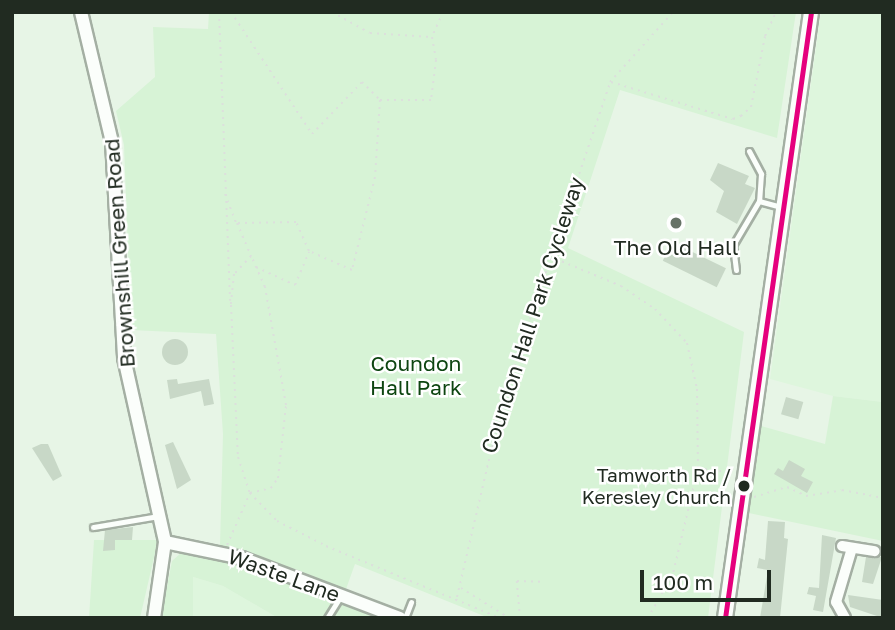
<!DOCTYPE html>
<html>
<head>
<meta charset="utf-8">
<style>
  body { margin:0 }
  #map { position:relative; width:895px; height:630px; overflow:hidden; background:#e7f5e6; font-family:"Golos Text",sans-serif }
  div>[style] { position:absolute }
  .built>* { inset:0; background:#def6dd }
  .green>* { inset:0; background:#d7f3d6 }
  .building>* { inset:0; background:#c8d8c7; transform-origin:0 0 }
  .round { border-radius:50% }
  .path>* { height:2px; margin-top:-1px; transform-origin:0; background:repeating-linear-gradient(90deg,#dce0dc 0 2px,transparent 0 7px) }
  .roads { filter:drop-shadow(2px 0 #a4afa3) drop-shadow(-2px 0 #a4afa3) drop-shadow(0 2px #a4afa3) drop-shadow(0 -2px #a4afa3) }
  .service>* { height:5px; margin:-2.5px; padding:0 2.5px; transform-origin:2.5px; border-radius:2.5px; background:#fbfefb }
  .minor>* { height:10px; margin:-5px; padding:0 5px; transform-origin:5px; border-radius:5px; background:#fbfefb }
  .tertiary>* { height:12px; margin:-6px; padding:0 6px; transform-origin:6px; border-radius:6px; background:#fbfefb }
  .secondary>* { height:14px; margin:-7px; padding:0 7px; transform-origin:7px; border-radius:7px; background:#fbfefb }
  .bus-1>* { height:5px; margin:-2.5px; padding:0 2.5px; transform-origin:2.5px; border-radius:2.5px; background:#e5007d }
  .dots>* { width:19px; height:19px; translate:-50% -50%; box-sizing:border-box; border:4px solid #fff; border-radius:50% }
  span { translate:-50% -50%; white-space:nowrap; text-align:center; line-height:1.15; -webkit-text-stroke:5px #fff; paint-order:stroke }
  .bus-label { font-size:19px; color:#212b21 }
  .right { translate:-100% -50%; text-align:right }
  .poi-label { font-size:21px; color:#212b21 }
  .street-label { font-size:21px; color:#212b21 }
  .park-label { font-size:21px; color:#0d4510 }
  .frame { position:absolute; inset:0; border:14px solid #212b21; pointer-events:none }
  .scale { position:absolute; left:640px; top:570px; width:131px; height:32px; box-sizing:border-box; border:4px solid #212b21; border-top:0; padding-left:9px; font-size:21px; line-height:24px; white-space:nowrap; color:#212b21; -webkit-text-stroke:5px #fff; paint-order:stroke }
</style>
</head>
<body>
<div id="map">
  <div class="built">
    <div style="clip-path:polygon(821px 12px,883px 12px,883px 402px,833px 396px,770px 379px)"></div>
    <div style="clip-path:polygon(193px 577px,223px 586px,278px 618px,193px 618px)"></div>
  </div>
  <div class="green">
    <div style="clip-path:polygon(209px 12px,796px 12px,777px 138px,620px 90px,568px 248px,744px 332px,708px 618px,489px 618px,355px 564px,346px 589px,220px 545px,223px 434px,216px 334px,131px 330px,124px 145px,116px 111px,155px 77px,153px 27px,208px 29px)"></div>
    <div style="clip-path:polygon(833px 396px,883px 402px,883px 541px,749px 513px,761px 426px,825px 444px)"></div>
    <div style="clip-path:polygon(94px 540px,158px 540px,140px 618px,89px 618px)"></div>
    <div style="clip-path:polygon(182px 552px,218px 555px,383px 618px,278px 618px,223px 586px,193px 577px,193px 618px,161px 618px,172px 561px)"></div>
  </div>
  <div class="building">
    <div style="clip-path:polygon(718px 163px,749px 176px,745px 184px,755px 188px,737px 224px,716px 212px,724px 191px,710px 180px)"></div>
    <div style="left:672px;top:242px;width:60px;height:21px;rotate:26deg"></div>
    <div class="round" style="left:162px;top:339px;width:26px;height:26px"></div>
    <div style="clip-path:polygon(177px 379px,178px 384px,209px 379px,214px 404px,204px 406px,201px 391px,170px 399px,167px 380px)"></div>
    <div style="left:786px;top:397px;width:18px;height:18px;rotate:16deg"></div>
    <div style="clip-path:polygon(173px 442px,191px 480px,177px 489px,165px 445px)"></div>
    <div style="clip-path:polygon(41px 444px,48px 444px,62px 476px,53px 481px,32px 448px)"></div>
    <div style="clip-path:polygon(789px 460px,805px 469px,801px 476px,813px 482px,807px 493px,774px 474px,778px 468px,783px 471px)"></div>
    <div style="clip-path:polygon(768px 521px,785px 522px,784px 538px,788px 539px,780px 618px,760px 618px,768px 570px,757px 568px,759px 558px,765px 560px)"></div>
    <div style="clip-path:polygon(133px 527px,132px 540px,115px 540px,115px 550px,103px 551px,105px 530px)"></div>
    <div style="clip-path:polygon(822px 535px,836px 538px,823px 612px,813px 610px,816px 596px,807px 594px,809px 587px,819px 588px)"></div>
    <div style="clip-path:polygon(866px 557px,882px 557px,873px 584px,862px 582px)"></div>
    <div style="clip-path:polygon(848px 595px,883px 600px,883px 618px,850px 607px)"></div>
  </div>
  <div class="path">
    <div style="left:219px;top:12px;width:289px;rotate:87.8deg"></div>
    <div style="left:231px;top:12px;width:146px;rotate:56.4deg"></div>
    <div style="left:312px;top:134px;width:72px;rotate:-46.1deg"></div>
    <div style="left:362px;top:82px;width:25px;rotate:45deg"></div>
    <div style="left:332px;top:12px;width:43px;rotate:28.9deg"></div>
    <div style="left:370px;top:33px;width:61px;rotate:3.8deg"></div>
    <div style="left:443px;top:12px;width:27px;rotate:114deg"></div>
    <div style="left:432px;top:37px;width:23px;rotate:80deg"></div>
    <div style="left:436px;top:60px;width:40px;rotate:97.1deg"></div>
    <div style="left:431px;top:100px;width:51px;rotate:180deg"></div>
    <div style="left:380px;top:100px;width:77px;rotate:93.7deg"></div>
    <div style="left:375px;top:177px;width:96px;rotate:103.9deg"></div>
    <div style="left:352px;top:270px;width:47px;rotate:-156.2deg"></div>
    <div style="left:309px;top:251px;width:32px;rotate:-114deg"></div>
    <div style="left:296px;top:222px;width:59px;rotate:179deg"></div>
    <div style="left:237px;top:223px;width:36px;rotate:67deg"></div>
    <div style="left:251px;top:256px;width:25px;rotate:133deg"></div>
    <div style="left:234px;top:274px;width:31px;rotate:96deg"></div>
    <div style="left:231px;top:305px;width:152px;rotate:87.4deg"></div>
    <div style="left:238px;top:457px;width:38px;rotate:72deg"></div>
    <div style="left:250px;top:493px;width:39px;rotate:46deg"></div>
    <div style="left:277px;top:521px;width:55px;rotate:27deg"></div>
    <div style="left:326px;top:546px;width:188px;rotate:22.5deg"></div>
    <div style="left:611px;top:82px;width:127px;rotate:16.9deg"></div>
    <div style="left:733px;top:119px;width:9px;rotate:-21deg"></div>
    <div style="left:741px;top:116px;width:13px;rotate:-42deg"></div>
    <div style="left:751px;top:107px;width:72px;rotate:-78.8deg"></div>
    <div style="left:765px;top:36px;width:26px;rotate:-65deg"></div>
    <div style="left:225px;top:194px;width:30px;rotate:69deg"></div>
    <div style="left:549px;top:256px;width:78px;rotate:22.6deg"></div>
    <div style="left:621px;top:286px;width:41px;rotate:34.1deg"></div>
    <div style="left:655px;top:309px;width:47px;rotate:46.7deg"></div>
    <div style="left:687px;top:343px;width:47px;rotate:77.7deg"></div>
    <div style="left:697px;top:389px;width:79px;rotate:89.3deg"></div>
    <div style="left:698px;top:468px;width:109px;rotate:103.3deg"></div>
    <div style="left:673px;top:574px;width:51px;rotate:119.6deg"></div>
    <div style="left:256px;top:267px;width:43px;rotate:24.8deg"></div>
    <div style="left:295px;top:285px;width:36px;rotate:-67deg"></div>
    <div style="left:698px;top:468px;width:35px;rotate:8deg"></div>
    <div style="left:754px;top:497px;width:34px;rotate:-17deg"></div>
    <div style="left:787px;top:487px;width:21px;rotate:25deg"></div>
    <div style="left:806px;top:496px;width:36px;rotate:-9deg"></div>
    <div style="left:842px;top:490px;width:42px;rotate:11deg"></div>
    <div style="left:227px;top:545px;width:57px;rotate:-66.1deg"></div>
    <div style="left:250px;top:493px;width:22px;rotate:-13deg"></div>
    <div style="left:271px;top:488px;width:12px;rotate:-55deg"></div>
    <div style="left:278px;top:478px;width:73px;rotate:-83.7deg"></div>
    <div style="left:286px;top:405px;width:120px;rotate:-100.1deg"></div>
    <div style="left:265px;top:287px;width:32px;rotate:-114deg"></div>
    <div style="left:461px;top:588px;width:57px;rotate:32deg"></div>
    <div style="left:457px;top:597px;width:203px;rotate:-76.9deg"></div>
    <div style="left:503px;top:399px;width:335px;rotate:-71.3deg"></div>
    <div style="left:610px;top:82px;width:94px;rotate:-48deg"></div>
    <div style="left:520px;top:618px;width:37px;rotate:-95deg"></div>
    <div style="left:517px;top:581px;width:25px;rotate:2deg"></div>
  </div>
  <div class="roads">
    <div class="service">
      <div style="left:749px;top:151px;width:26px;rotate:62deg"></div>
      <div style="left:761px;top:174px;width:27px;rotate:94deg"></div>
      <div style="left:736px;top:270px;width:25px;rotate:-97deg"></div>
      <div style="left:733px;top:245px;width:51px;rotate:-59.4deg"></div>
      <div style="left:759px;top:201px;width:24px;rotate:15deg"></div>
      <div style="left:93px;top:527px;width:67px;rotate:-9.5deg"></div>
      <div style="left:327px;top:618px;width:26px;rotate:-58deg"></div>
      <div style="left:405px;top:618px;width:17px;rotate:-69deg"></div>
    </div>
    <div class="minor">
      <div style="left:842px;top:546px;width:33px;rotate:9deg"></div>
      <div style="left:845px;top:618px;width:18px;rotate:-119deg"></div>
      <div style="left:836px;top:602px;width:56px;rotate:-73.5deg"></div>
    </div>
    <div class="tertiary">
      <div style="left:81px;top:12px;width:134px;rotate:76.6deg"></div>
      <div style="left:112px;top:142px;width:216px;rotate:86.8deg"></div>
      <div style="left:124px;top:358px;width:189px;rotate:77.4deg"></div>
      <div style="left:165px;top:542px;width:77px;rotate:98.2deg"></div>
      <div style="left:165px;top:542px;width:79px;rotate:11.7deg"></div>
      <div style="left:242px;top:558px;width:169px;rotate:20.8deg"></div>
    </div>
    <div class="secondary">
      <div style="left:725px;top:618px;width:612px;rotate:-81.92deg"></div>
    </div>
  </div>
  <div class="bus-1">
    <div style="left:725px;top:618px;width:612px;rotate:-81.92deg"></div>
  </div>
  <div class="dots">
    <div style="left:676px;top:223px;background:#667266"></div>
    <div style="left:744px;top:486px;background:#212b21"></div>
  </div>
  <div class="bus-label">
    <span class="right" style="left:731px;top:486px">Tamworth Rd /<br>Keresley Church</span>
  </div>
  <div class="poi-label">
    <span style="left:676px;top:247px">The Old Hall</span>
  </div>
  <div class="street-label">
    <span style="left:119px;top:253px;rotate:-94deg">Brownshill Green Road</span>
    <span style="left:532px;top:315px;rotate:-72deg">Coundon Hall Park Cycleway</span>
    <span style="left:284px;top:575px;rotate:20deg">Waste Lane</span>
  </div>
  <div class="park-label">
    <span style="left:416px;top:375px">Coundon<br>Hall Park</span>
  </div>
  <div class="frame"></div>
  <div class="scale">100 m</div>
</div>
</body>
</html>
